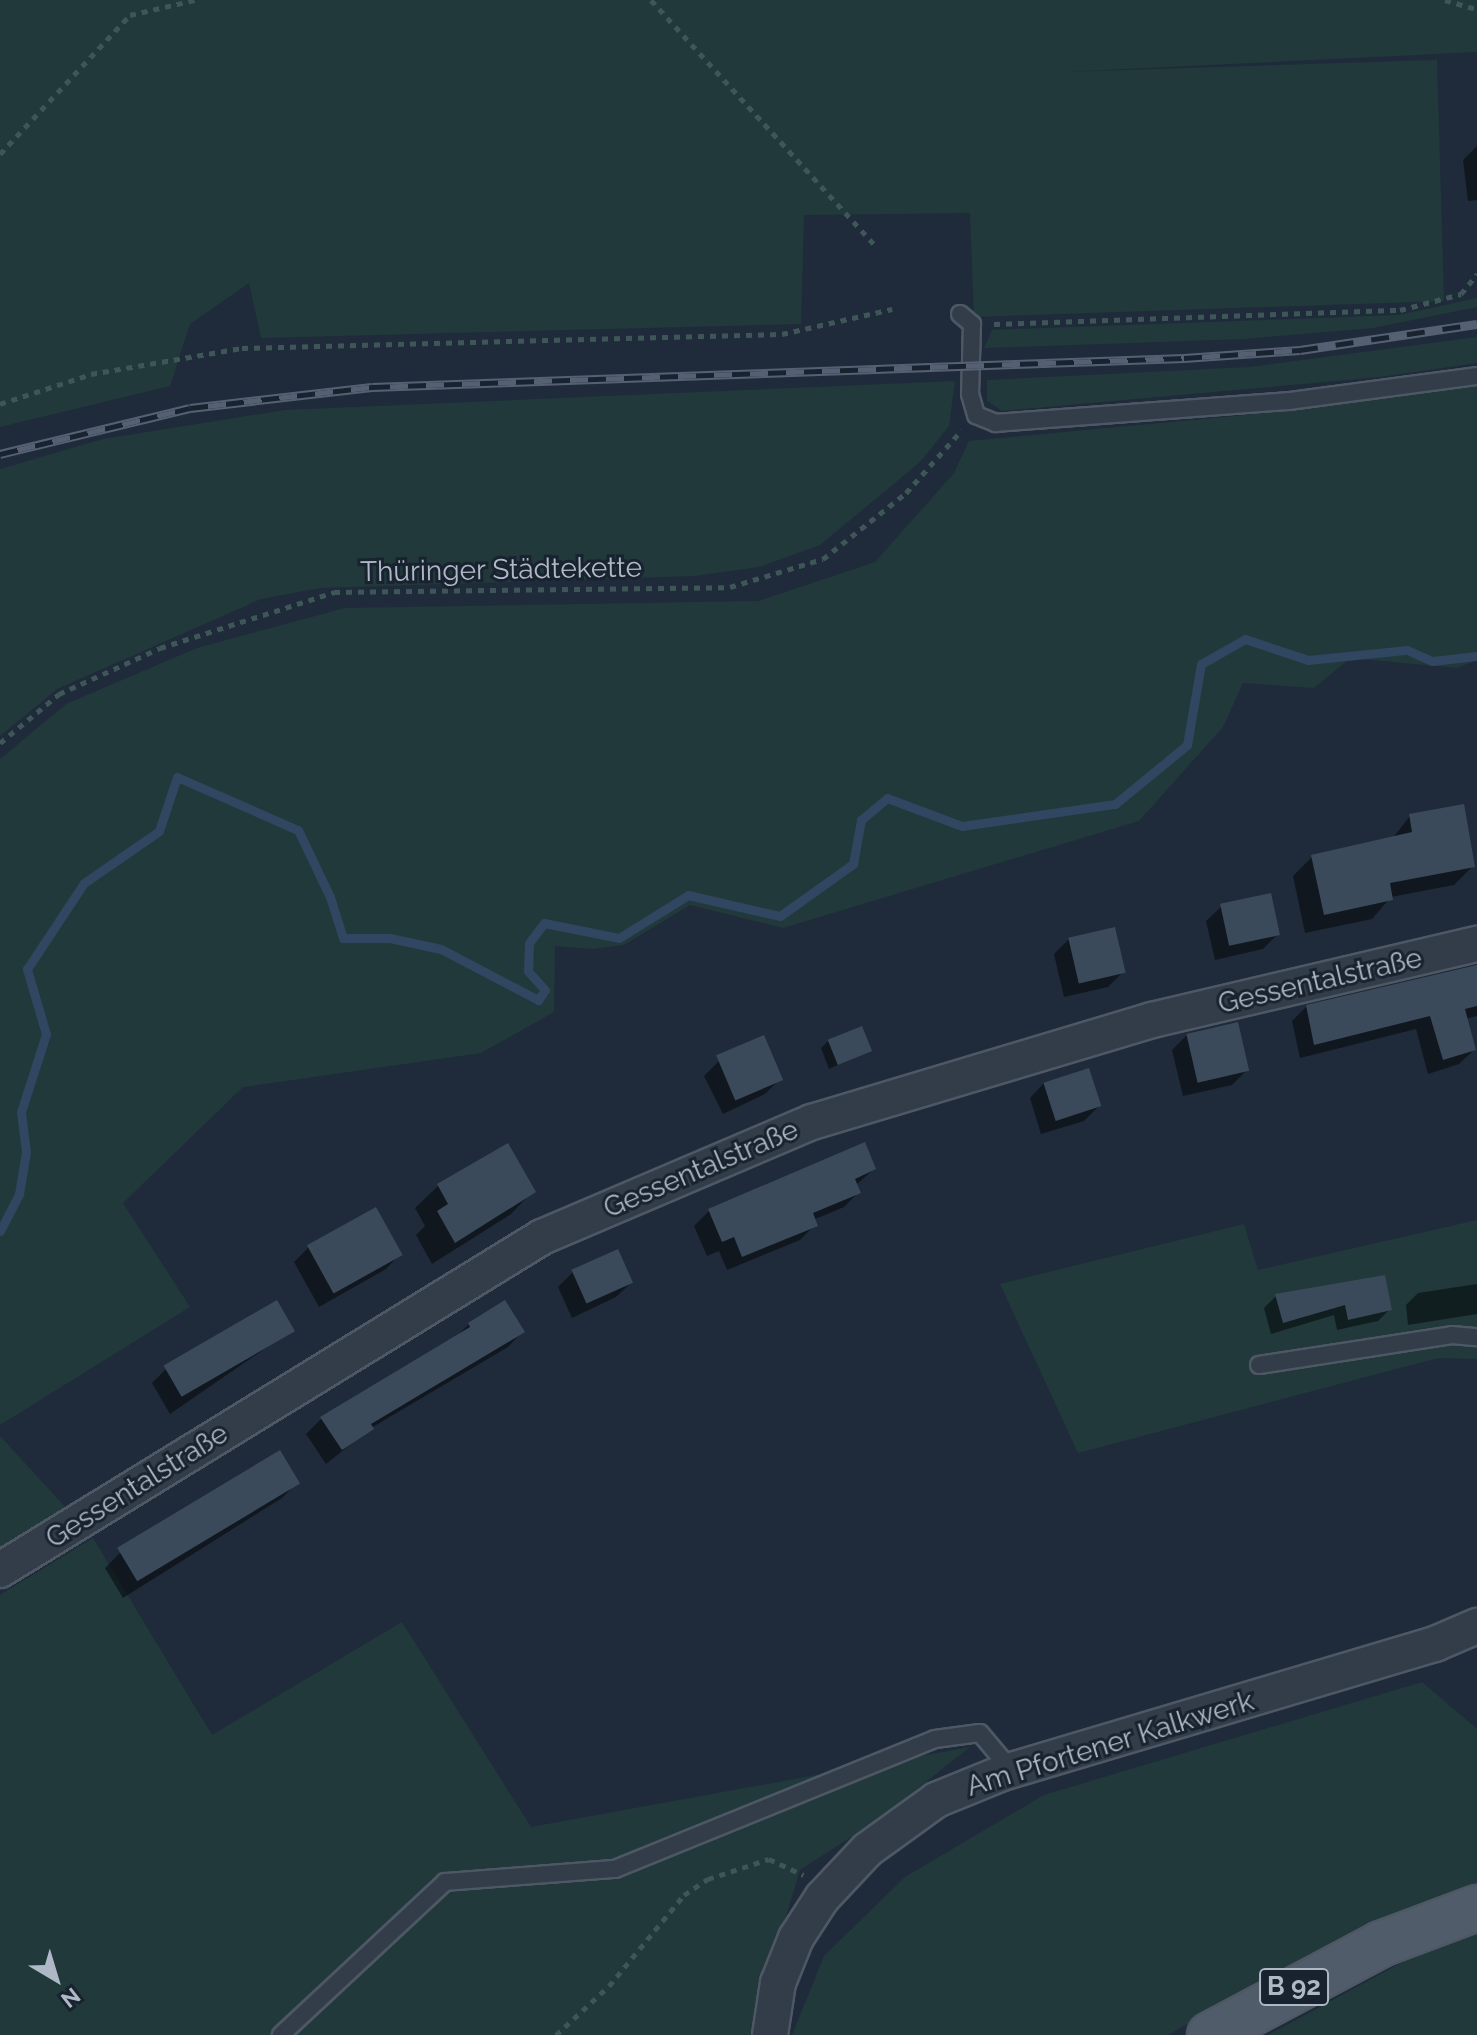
<!DOCTYPE html>
<html>
<head>
<meta charset="utf-8">
<style>
  body { margin:0 }
  #map { position:relative; width:1477px; height:2035px; overflow:hidden; background:#1f2b3a; font-family:Raleway,sans-serif }
  div>[style] { position:absolute }
  .green>* { inset:0; background:#21393b }
  .shadow>* { inset:0; background:#0007 }
  .stream>* { height:9px; margin:-4.5px; padding:0 4.5px; transform-origin:4.5px; border-radius:4.5px; background:#304661 }
  .building>* { inset:0; background:#3b4a5a; transform-origin:0 0 }
  .path>* { height:5px; margin-top:-2.5px; transform-origin:0; background:repeating-linear-gradient(90deg,#3f5658 0 6px,transparent 0 12px) }
  .roads { filter:drop-shadow(2px 0 #4e5865) drop-shadow(-2px 0 #4e5865) drop-shadow(0 2px #4e5865) drop-shadow(0 -2px #4e5865) }
  .service>* { height:16px; margin:-8px; padding:0 8px; transform-origin:8px; border-radius:8px; background:#333d4a }
  .minor>* { height:34px; margin:-17px; padding:0 17px; transform-origin:17px; border-radius:17px; background:#333d4a }
  .primary>* { height:44px; margin:-22px; padding:0 22px; transform-origin:22px; border-radius:22px; background:#515c6b }
  .rail>* { height:9px; margin-top:-4.5px; transform-origin:0; background:repeating-linear-gradient(90deg,#19222f 0 18px,#556172 0 36px); box-sizing:border-box; border-block:2px solid #556172 }
  span { translate:-50% -50%; white-space:nowrap; text-align:center; line-height:1.15; -webkit-text-stroke:6px #19222f; paint-order:stroke }
  .shield-label span { padding:2px 6px; background:#19222f; border:2px solid; border-radius:6px; -webkit-text-stroke-width:0 }
  .shield-label { font-size:26px; color:#aeb8c7; font-weight:700 }
  .street-label { font-size:28px; color:#aeb8c7 }
  .north { position:absolute; left:16px; top:1939px; width:80px; height:80px; -webkit-text-stroke:6px #19222f; paint-order:stroke; rotate:142deg; font-size:22px; font-weight:700; line-height:32px; text-align:center; color:#aeb8c7 }
  .north::after { content:''; display:block; margin:auto; width:28px; height:36px; background:#aeb8c7; clip-path:polygon(50% 0,100% 100%,50% 72%,0 100%) }
</style>
</head>
<body>
<div id="map">
  <div class="green">
    <div style="clip-path:polygon(0 0,1477px 0,1477px 52px,1062px 72px,1437px 60px,1444px 301px,974px 317px,970px 213px,804px 215px,801px 324px,261px 338px,249px 283px,190px 324px,170px 386px,0 427px)"></div>
    <div style="clip-path:polygon(1477px 298px,1477px 307px,1373px 328px,1244px 339px,984px 348px,992px 330px,1399px 315px)"></div>
    <div style="clip-path:polygon(1477px 337px,1477px 363px,1380px 377px,1002px 411px,987px 401px,987px 380px,1250px 367px)"></div>
    <div style="clip-path:polygon(955px 381px,949px 426px,920px 462px,820px 545px,759px 567px,694px 576px,320px 588px,261px 599px,57px 689px,0 736px,0 469px,103px 439px,285px 410px)"></div>
    <div style="clip-path:polygon(1477px 386px,1477px 660px,1457px 668px,1350px 658px,1314px 688px,1243px 683px,1223px 727px,1139px 821px,783px 928px,690px 905px,624px 945px,592px 949px,555px 946px,554px 1012px,481px 1053px,243px 1087px,123px 1203px,190px 1307px,0 1425px,0 759px,66px 704px,197px 648px,345px 608px,758px 601px,875px 562px,954px 473px,969px 441px,1287px 411px)"></div>
    <div style="clip-path:polygon(1477px 1220px,1477px 1359px,1438px 1358px,1078px 1453px,1000px 1284px,1244px 1224px,1258px 1270px)"></div>
    <div style="clip-path:polygon(0 1436px,70px 1512px,0 1558px)"></div>
    <div style="clip-path:polygon(93px 1538px,212px 1735px,402px 1622px,531px 1827px,970px 1747px,879px 1819px,800px 1870px,770px 1970px,757px 2035px,0 2035px,0 1595px)"></div>
    <div style="clip-path:polygon(1422px 1682px,1477px 1729px,1477px 1885px,1317px 1952px,1168px 2035px,792px 2035px,824px 1956px,905px 1877px,1044px 1795px)"></div>
    <div style="clip-path:polygon(1477px 1931px,1477px 2035px,1268px 2035px,1399px 1964px)"></div>
  </div>
  <div class="shadow">
    <div style="clip-path:polygon(1477px 146px,1477px 200px,1468px 201px,1463px 160px)"></div>
    <div style="clip-path:polygon(1410px 816px,1473px 866px,1454px 885px,1391px 897px,1372px 919px,1305px 933px,1293px 876px,1312px 857px,1392px 839px)"></div>
    <div style="clip-path:polygon(1221px 907px,1278px 934px,1263px 949px,1215px 960px,1206px 921px)"></div>
    <div style="clip-path:polygon(1069px 939px,1123px 972px,1108px 987px,1064px 997px,1054px 954px)"></div>
    <div style="clip-path:polygon(1477px 972px,1477px 1016px,1465px 1019px,1474px 1050px,1459px 1064px,1428px 1074px,1416px 1029px,1300px 1058px,1292px 1021px,1307px 1006px)"></div>
    <div style="clip-path:polygon(1187px 1035px,1247px 1070px,1232px 1085px,1183px 1096px,1172px 1050px)"></div>
    <div style="clip-path:polygon(763px 1038px,780px 1079px,765px 1094px,723px 1114px,704px 1076px,719px 1061px)"></div>
    <div style="clip-path:polygon(828px 1041px,869px 1050px,829px 1069px,821px 1048px)"></div>
    <div style="clip-path:polygon(1044px 1083px,1099px 1106px,1084px 1121px,1041px 1134px,1030px 1098px)"></div>
    <div style="clip-path:polygon(507px 1146px,533px 1191px,511px 1214px,432px 1264px,416px 1235px,425px 1226px,415px 1208px,438px 1186px)"></div>
    <div style="clip-path:polygon(874px 1169px,856px 1185px,859px 1192px,844px 1207px,813px 1220px,815px 1225px,800px 1240px,727px 1270px,719px 1251px,707px 1256px,694px 1226px,709px 1211px)"></div>
    <div style="clip-path:polygon(309px 1247px,400px 1254px,386px 1269px,319px 1307px,294px 1262px)"></div>
    <div style="clip-path:polygon(573px 1272px,631px 1283px,616px 1297px,572px 1318px,558px 1287px)"></div>
    <div style="clip-path:polygon(1383px 1277px,1390px 1309px,1378px 1321px,1337px 1330px,1334px 1315px,1271px 1334px,1264px 1308px,1276px 1296px)"></div>
    <div style="clip-path:polygon(1477px 1284px,1477px 1314px,1408px 1325px,1406px 1305px,1418px 1293px)"></div>
    <div style="clip-path:polygon(469px 1324px,522px 1332px,508px 1347px,371px 1428px,326px 1464px,306px 1434px,321px 1419px,455px 1338px)"></div>
    <div style="clip-path:polygon(292px 1330px,170px 1414px,152px 1383px,167px 1368px)"></div>
    <div style="clip-path:polygon(297px 1483px,282px 1498px,123px 1598px,105px 1568px,120px 1553px)"></div>
  </div>
  <div class="stream">
    <div style="left:0;top:1231px;width:42px;rotate:-62.8deg"></div>
    <div style="left:19px;top:1194px;width:43px;rotate:-80.5deg"></div>
    <div style="left:26px;top:1152px;width:40px;rotate:-97.1deg"></div>
    <div style="left:21px;top:1112px;width:82px;rotate:-72.2deg"></div>
    <div style="left:46px;top:1034px;width:68px;rotate:-106.3deg"></div>
    <div style="left:27px;top:969px;width:103px;rotate:-56.5deg"></div>
    <div style="left:84px;top:883px;width:91px;rotate:-34.7deg"></div>
    <div style="left:159px;top:831px;width:57px;rotate:-71.6deg"></div>
    <div style="left:177px;top:777px;width:132px;rotate:23.7deg"></div>
    <div style="left:298px;top:830px;width:74px;rotate:64.5deg"></div>
    <div style="left:330px;top:897px;width:43px;rotate:72.4deg"></div>
    <div style="left:343px;top:938px;width:47px"></div>
    <div style="left:390px;top:938px;width:52px;rotate:12.2deg"></div>
    <div style="left:441px;top:949px;width:110px;rotate:27.7deg"></div>
    <div style="left:538px;top:1000px;width:12px;rotate:-55deg"></div>
    <div style="left:545px;top:990px;width:25px;rotate:-132deg"></div>
    <div style="left:528px;top:971px;width:28px;rotate:-88deg"></div>
    <div style="left:529px;top:943px;width:25px;rotate:-53deg"></div>
    <div style="left:544px;top:923px;width:76px;rotate:11.3deg"></div>
    <div style="left:619px;top:938px;width:81px;rotate:-31.9deg"></div>
    <div style="left:688px;top:895px;width:94px;rotate:12.9deg"></div>
    <div style="left:780px;top:916px;width:90px;rotate:-35.5deg"></div>
    <div style="left:853px;top:864px;width:45px;rotate:-79.7deg"></div>
    <div style="left:861px;top:820px;width:34px;rotate:-40deg"></div>
    <div style="left:887px;top:798px;width:80px;rotate:20.5deg"></div>
    <div style="left:962px;top:826px;width:155px;rotate:-8.2deg"></div>
    <div style="left:1115px;top:804px;width:93px;rotate:-39.3deg"></div>
    <div style="left:1187px;top:745px;width:82px;rotate:-80.2deg"></div>
    <div style="left:1201px;top:664px;width:51px;rotate:-29.6deg"></div>
    <div style="left:1245px;top:639px;width:66px;rotate:18.4deg"></div>
    <div style="left:1308px;top:660px;width:100px;rotate:-5.8deg"></div>
    <div style="left:1407px;top:650px;width:27px;rotate:24deg"></div>
    <div style="left:1432px;top:661px;width:45px;rotate:-6.3deg"></div>
  </div>
  <div class="building">
    <div style="clip-path:polygon(1464px 804px,1475px 867px,1390px 883px,1393px 900px,1324px 915px,1311px 855px,1412px 832px,1409px 814px)"></div>
    <div style="left:1271px;top:893px;width:43px;height:52px;rotate:78deg"></div>
    <div style="left:1115px;top:927px;width:47px;height:48px;rotate:77deg"></div>
    <div style="clip-path:polygon(1477px 965px,1477px 1006px,1465px 1009px,1476px 1050px,1443px 1060px,1430px 1016px,1314px 1045px,1306px 1005px)"></div>
    <div style="left:1238px;top:1022px;width:50px;height:53px;rotate:77deg"></div>
    <div style="left:862px;top:1026px;width:27px;height:37px;rotate:68deg"></div>
    <div style="left:764px;top:1035px;width:49px;height:52px;rotate:67deg"></div>
    <div style="left:1089px;top:1068px;width:40px;height:48px;rotate:72deg"></div>
    <div style="clip-path:polygon(865px 1142px,876px 1169px,855px 1179px,861px 1193px,813px 1213px,818px 1226px,742px 1257px,734px 1237px,722px 1242px,708px 1209px)"></div>
    <div style="clip-path:polygon(508px 1143px,536px 1192px,455px 1243px,437px 1211px,448px 1204px,437px 1184px)"></div>
    <div style="left:376px;top:1207px;width:55px;height:79px;rotate:61deg"></div>
    <div style="left:618px;top:1249px;width:37px;height:51px;rotate:66deg"></div>
    <div style="clip-path:polygon(1385px 1275px,1392px 1310px,1348px 1320px,1345px 1305px,1283px 1323px,1275px 1294px)"></div>
    <div style="left:277px;top:1300px;width:36px;height:131px;rotate:60deg"></div>
    <div style="clip-path:polygon(505px 1300px,525px 1332px,371px 1424px,374px 1429px,342px 1450px,320px 1417px,470px 1327px,468px 1323px)"></div>
    <div style="left:280px;top:1450px;width:39px;height:190px;rotate:59deg"></div>
  </div>
  <div class="path">
    <div style="left:651px;top:0;width:333px;rotate:47.6deg"></div>
    <div style="left:1445px;top:0;width:33px;rotate:16deg"></div>
    <div style="left:0;top:154px;width:190px;rotate:-46.9deg"></div>
    <div style="left:130px;top:15px;width:67px;rotate:-13deg"></div>
    <div style="left:994px;top:324px;width:406px;rotate:-2deg"></div>
    <div style="left:1400px;top:310px;width:63px;rotate:-14.7deg"></div>
    <div style="left:1461px;top:294px;width:26px;rotate:-51deg"></div>
    <div style="left:0;top:404px;width:96px;rotate:-18.2deg"></div>
    <div style="left:91px;top:374px;width:153px;rotate:-9.8deg"></div>
    <div style="left:242px;top:348px;width:540px;rotate:-1.49deg"></div>
    <div style="left:782px;top:334px;width:113px;rotate:-12.8deg"></div>
    <div style="left:0;top:743px;width:77px;rotate:-39.7deg"></div>
    <div style="left:59px;top:694px;width:111px;rotate:-24.5deg"></div>
    <div style="left:160px;top:648px;width:183px;rotate:-17.8deg"></div>
    <div style="left:334px;top:592px;width:396px;rotate:-0.7deg"></div>
    <div style="left:730px;top:587px;width:97px;rotate:-16.8deg"></div>
    <div style="left:823px;top:559px;width:106px;rotate:-38.5deg"></div>
    <div style="left:906px;top:493px;width:84px;rotate:-48.4deg"></div>
    <div style="left:556px;top:2035px;width:72px;rotate:-42.8deg"></div>
    <div style="left:609px;top:1986px;width:118px;rotate:-50.5deg"></div>
    <div style="left:684px;top:1895px;width:29px;rotate:-34deg"></div>
    <div style="left:708px;top:1879px;width:64px;rotate:-18.2deg"></div>
    <div style="left:769px;top:1859px;width:38px;rotate:25deg"></div>
  </div>
  <div class="roads">
    <div class="service">
      <div style="left:960px;top:314px;width:16px;rotate:40deg"></div>
      <div style="left:972px;top:324px;width:70px;rotate:91.6deg"></div>
      <div style="left:970px;top:394px;width:22px;rotate:74deg"></div>
      <div style="left:976px;top:415px;width:22px;rotate:22deg"></div>
      <div style="left:996px;top:423px;width:294px;rotate:-4.3deg"></div>
      <div style="left:1289px;top:401px;width:190px;rotate:-7.6deg"></div>
      <div style="left:1259px;top:1365px;width:195px;rotate:-8.8deg"></div>
      <div style="left:1452px;top:1335px;width:25px;rotate:5deg"></div>
      <div style="left:281px;top:2035px;width:224px;rotate:-43deg"></div>
      <div style="left:445px;top:1882px;width:170px;rotate:-4.4deg"></div>
      <div style="left:615px;top:1869px;width:345px;rotate:-22.1deg"></div>
      <div style="left:935px;top:1739px;width:45px;rotate:-7.6deg"></div>
      <div style="left:980px;top:1733px;width:50px;rotate:49.9deg"></div>
    </div>
    <div class="minor">
      <div style="left:0;top:1570px;width:636px;rotate:-31.57deg"></div>
      <div style="left:542px;top:1237px;width:293px;rotate:-23.1deg"></div>
      <div style="left:812px;top:1122px;width:355px;rotate:-16.7deg"></div>
      <div style="left:1152px;top:1020px;width:334px;rotate:-13.2deg"></div>
      <div style="left:770px;top:2035px;width:53px;rotate:-81.3deg"></div>
      <div style="left:778px;top:1983px;width:48px;rotate:-68.2deg"></div>
      <div style="left:796px;top:1938px;width:48px;rotate:-57deg"></div>
      <div style="left:822px;top:1898px;width:66px;rotate:-46.8deg"></div>
      <div style="left:867px;top:1850px;width:85px;rotate:-35.9deg"></div>
      <div style="left:936px;top:1800px;width:71px;rotate:-22.2deg"></div>
      <div style="left:1002px;top:1773px;width:452px;rotate:-16.6deg"></div>
      <div style="left:1435px;top:1644px;width:46px;rotate:-23.2deg"></div>
    </div>
    <div class="primary">
      <div style="left:1210px;top:2035px;width:194px;rotate:-28deg"></div>
      <div style="left:1381px;top:1944px;width:103px;rotate:-20.6deg"></div>
    </div>
  </div>
  <div class="rail">
    <div style="left:0;top:454px;width:195px;rotate:-13.6deg"></div>
    <div style="left:190px;top:408px;width:183px;rotate:-6.6deg"></div>
    <div style="left:372px;top:387px;width:813px;rotate:-2.05deg"></div>
    <div style="left:1184px;top:358px;width:116px;rotate:-3.9deg"></div>
    <div style="left:1300px;top:350px;width:179px;rotate:-8.4deg"></div>
  </div>
  <div class="shield-label">
    <span style="left:1294px;top:1987px">B 92</span>
  </div>
  <div class="street-label">
    <span style="left:501px;top:570px;rotate:-1deg">Thüringer Städtekette</span>
    <span style="left:1320px;top:981px;rotate:-13deg">Gessentalstraße</span>
    <span style="left:701px;top:1169px;rotate:-23deg">Gessentalstraße</span>
    <span style="left:137px;top:1486px;rotate:-32deg">Gessentalstraße</span>
    <span style="left:1110px;top:1744px;rotate:-17deg">Am Pfortener Kalkwerk</span>
  </div>
  <div class="north">N</div>
</div>
</body>
</html>
